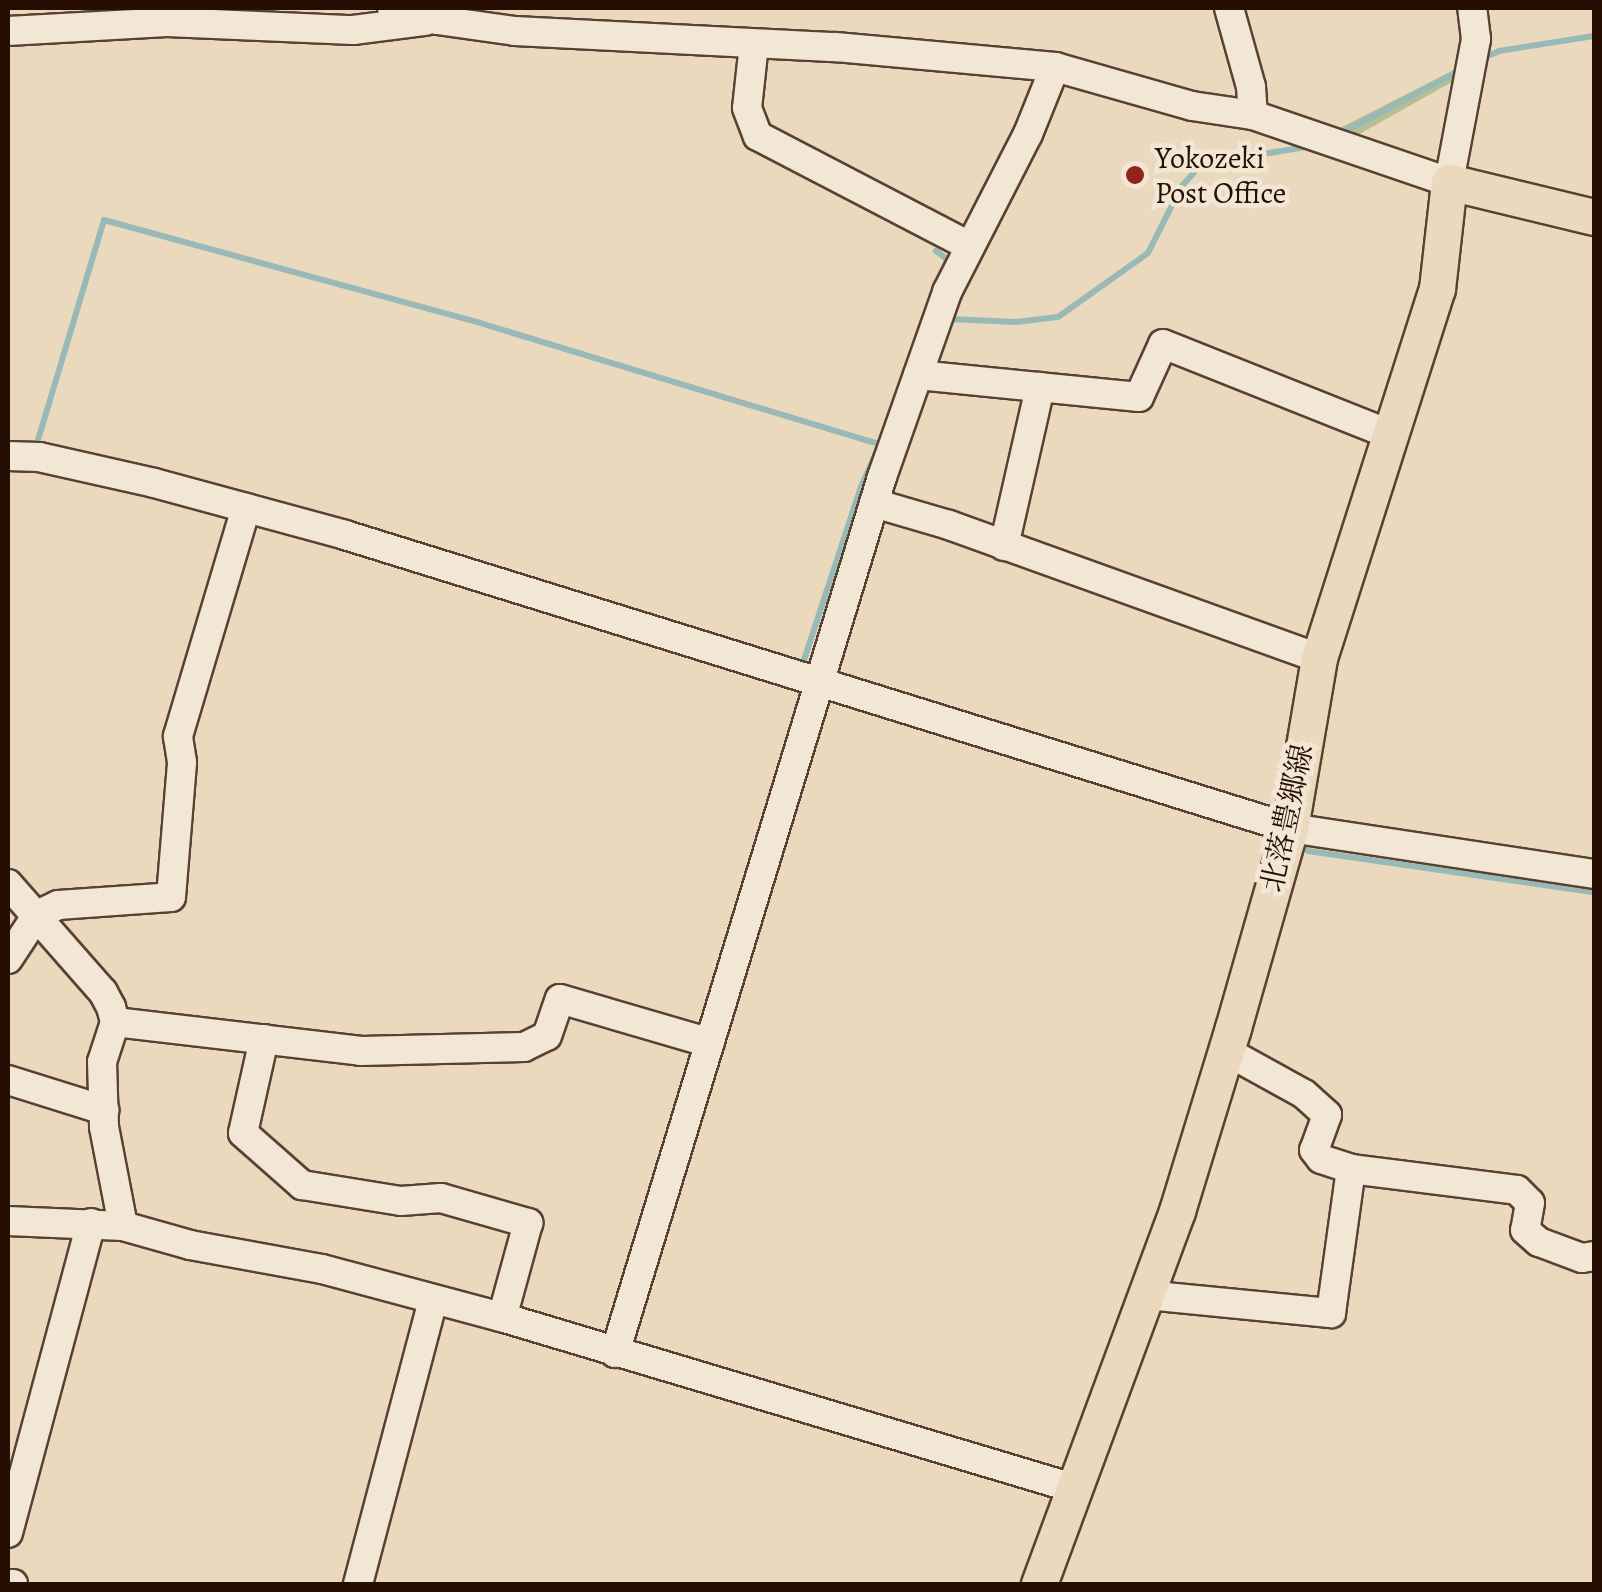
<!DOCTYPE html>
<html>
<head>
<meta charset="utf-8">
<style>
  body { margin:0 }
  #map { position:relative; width:1602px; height:1592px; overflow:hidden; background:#ebd9be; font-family:Alegreya,"Noto Serif JP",serif }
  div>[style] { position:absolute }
  .green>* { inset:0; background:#b4c094 }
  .stream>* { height:6px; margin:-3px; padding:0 3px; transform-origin:3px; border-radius:3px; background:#99b9b7 }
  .roads { filter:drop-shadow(2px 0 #584132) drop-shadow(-2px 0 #584132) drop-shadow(0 2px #584132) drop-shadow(0 -2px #584132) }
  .minor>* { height:28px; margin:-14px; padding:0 14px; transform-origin:14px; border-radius:14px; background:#f2e6d5 }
  .major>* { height:35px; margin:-17.5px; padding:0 17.5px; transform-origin:17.5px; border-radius:17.5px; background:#ebd9be }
  .dots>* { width:28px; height:28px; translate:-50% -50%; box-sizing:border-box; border:5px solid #f2e6d5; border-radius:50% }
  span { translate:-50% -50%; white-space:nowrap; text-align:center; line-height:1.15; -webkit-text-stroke:9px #f2e6d5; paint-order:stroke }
  .poi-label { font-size:30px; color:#270e03 }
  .left { translate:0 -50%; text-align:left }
  .street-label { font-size:30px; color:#270e03 }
  .frame { position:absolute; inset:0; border:10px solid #270e03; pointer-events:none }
</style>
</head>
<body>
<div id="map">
  <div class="green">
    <div style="clip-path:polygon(1485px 54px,1484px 64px,1356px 136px,1338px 129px)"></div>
  </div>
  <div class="stream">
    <div style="left:1479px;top:60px;width:22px;rotate:-24deg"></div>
    <div style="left:1499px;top:51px;width:96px;rotate:-9deg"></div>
    <div style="left:1338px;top:135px;width:137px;rotate:-27.9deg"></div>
    <div style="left:936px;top:251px;width:14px;rotate:36deg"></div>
    <div style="left:947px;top:259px;width:15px;rotate:106deg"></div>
    <div style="left:948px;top:319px;width:68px;rotate:2.5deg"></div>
    <div style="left:1016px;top:322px;width:42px;rotate:-6.8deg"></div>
    <div style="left:1058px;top:317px;width:110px;rotate:-35.4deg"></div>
    <div style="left:1148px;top:253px;width:74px;rotate:-63.4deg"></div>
    <div style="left:1181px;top:187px;width:31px;rotate:-48deg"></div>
    <div style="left:1202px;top:164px;width:111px;rotate:-9.3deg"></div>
    <div style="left:35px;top:450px;width:240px;rotate:-73.3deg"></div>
    <div style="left:104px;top:220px;width:390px;rotate:15.3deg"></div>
    <div style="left:480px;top:323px;width:399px;rotate:16.9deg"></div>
    <div style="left:862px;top:439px;width:19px;rotate:16deg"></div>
    <div style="left:880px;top:444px;width:4px;rotate:-63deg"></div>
    <div style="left:806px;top:665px;width:4px;rotate:-146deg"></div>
    <div style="left:803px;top:663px;width:185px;rotate:-71.8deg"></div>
    <div style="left:861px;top:487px;width:43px;rotate:-66.4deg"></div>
    <div style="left:1299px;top:840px;width:14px;rotate:51deg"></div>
    <div style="left:1308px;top:851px;width:289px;rotate:8.2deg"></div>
  </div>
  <div class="roads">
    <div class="minor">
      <div style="left:392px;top:8px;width:47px;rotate:14.9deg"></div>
      <div style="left:437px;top:20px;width:79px;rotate:8deg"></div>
      <div style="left:515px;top:31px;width:321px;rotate:2.9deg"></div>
      <div style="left:836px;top:47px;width:220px;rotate:5.2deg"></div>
      <div style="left:1055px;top:67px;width:142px;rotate:15.9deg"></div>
      <div style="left:1192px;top:106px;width:62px;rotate:8.4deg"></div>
      <div style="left:1253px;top:115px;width:207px;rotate:18.9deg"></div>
      <div style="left:1449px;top:182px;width:146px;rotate:-79.3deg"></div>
      <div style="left:1476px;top:39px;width:31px;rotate:-97deg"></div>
      <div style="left:1229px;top:8px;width:82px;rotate:74.4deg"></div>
      <div style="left:1251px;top:87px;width:28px;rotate:86deg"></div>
      <div style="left:8px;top:31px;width:159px;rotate:-3.2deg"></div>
      <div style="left:167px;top:22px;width:186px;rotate:2.5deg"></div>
      <div style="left:353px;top:30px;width:73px;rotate:-7.1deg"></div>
      <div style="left:754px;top:44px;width:64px;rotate:96.2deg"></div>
      <div style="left:747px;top:108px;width:30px;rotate:69deg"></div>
      <div style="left:758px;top:136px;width:236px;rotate:27.5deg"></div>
      <div style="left:918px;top:375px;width:222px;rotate:5.7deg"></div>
      <div style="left:1139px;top:397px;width:58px;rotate:-65.6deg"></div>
      <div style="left:1163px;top:344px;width:246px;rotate:21.7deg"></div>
      <div style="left:8px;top:456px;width:31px;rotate:2deg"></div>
      <div style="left:39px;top:457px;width:118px;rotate:12.7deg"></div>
      <div style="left:154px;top:483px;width:198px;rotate:15.2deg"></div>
      <div style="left:345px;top:535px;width:989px;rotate:17.23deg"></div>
      <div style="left:1290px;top:828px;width:307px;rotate:8.6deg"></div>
      <div style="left:874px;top:503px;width:78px;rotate:16.3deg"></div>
      <div style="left:949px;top:525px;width:393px;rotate:19.8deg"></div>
      <div style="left:1004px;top:546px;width:163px;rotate:-77.2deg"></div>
      <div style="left:8px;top:884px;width:144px;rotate:48.7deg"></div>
      <div style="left:103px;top:992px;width:17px;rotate:62deg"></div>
      <div style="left:111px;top:1007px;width:16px;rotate:75deg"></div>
      <div style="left:115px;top:1022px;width:42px;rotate:108deg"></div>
      <div style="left:102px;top:1062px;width:65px;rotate:88.2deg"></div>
      <div style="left:104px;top:1127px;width:101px;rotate:79.1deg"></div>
      <div style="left:8px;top:959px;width:53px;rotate:-56.6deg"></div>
      <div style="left:37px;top:915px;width:23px;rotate:-25deg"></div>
      <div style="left:58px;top:905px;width:113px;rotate:-4deg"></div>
      <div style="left:171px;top:897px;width:135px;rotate:-85.3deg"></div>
      <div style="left:182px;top:762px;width:26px;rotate:-99deg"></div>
      <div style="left:178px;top:736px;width:238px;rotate:-73.4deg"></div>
      <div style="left:115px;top:1022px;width:248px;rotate:6.7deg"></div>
      <div style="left:361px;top:1051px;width:163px;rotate:-1.4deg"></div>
      <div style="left:524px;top:1047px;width:25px;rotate:-26deg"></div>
      <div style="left:547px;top:1036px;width:39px;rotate:-71deg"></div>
      <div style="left:560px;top:999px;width:156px;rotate:16.3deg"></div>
      <div style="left:264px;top:1039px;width:96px;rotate:102.6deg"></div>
      <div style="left:243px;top:1133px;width:79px;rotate:41.4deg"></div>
      <div style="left:302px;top:1185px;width:100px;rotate:9.2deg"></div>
      <div style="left:401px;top:1201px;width:40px;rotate:-4.3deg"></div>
      <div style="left:441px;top:1198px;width:91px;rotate:16deg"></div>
      <div style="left:528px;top:1223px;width:98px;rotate:105.3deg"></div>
      <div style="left:1226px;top:1051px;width:89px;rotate:28.9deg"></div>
      <div style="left:1304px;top:1094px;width:31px;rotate:42deg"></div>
      <div style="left:1327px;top:1115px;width:37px;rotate:110deg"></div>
      <div style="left:1314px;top:1150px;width:11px;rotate:52deg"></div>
      <div style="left:1321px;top:1159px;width:32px;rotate:18deg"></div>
      <div style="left:8px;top:1080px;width:101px;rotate:17.4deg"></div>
      <div style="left:8px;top:1221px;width:115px;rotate:2.5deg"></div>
      <div style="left:123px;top:1226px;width:70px;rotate:15.8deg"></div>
      <div style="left:190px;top:1245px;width:134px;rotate:10.3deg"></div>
      <div style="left:322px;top:1269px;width:182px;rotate:15deg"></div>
      <div style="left:498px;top:1316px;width:600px;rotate:16.65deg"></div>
      <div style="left:1146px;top:1295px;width:186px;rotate:5.6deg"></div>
      <div style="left:1331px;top:1313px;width:145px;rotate:-82.1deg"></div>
      <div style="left:1351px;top:1169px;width:167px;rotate:7.2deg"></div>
      <div style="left:1517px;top:1190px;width:18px;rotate:45deg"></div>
      <div style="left:1530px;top:1203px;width:27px;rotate:100deg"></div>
      <div style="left:1525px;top:1230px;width:18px;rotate:41deg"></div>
      <div style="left:1539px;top:1242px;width:46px;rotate:20.4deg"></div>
      <div style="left:1582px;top:1258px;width:12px;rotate:-9deg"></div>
      <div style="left:615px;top:1353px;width:916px;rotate:-73.05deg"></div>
      <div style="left:882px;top:477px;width:196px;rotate:-70.6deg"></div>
      <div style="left:947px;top:292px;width:178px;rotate:-62.9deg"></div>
      <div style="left:1028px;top:134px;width:72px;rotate:-68.1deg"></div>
      <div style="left:8px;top:1533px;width:321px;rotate:-75deg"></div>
      <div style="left:8px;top:1584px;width:5px"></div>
      <div style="left:358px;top:1584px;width:294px;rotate:-75.2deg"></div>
    </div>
    <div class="major">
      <div style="left:1039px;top:1584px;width:398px;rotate:-69.7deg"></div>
      <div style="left:1177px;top:1211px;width:191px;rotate:-73deg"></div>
      <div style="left:1233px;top:1028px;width:208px;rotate:-74.1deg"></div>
      <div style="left:1290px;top:828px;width:172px;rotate:-80.3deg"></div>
      <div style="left:1319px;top:658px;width:387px;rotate:-72.3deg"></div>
      <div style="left:1437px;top:289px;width:108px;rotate:-83.6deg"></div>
      <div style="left:1449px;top:182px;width:149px;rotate:13.6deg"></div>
    </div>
  </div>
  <div class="dots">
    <div style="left:1135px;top:175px;background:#8f2418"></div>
  </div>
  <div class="poi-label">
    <span class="left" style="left:1155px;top:175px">Yokozeki<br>Post Office</span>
  </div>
  <div class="street-label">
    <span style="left:1287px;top:818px;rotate:-78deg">北落豊郷線</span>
  </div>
  <div class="frame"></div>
</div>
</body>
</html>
